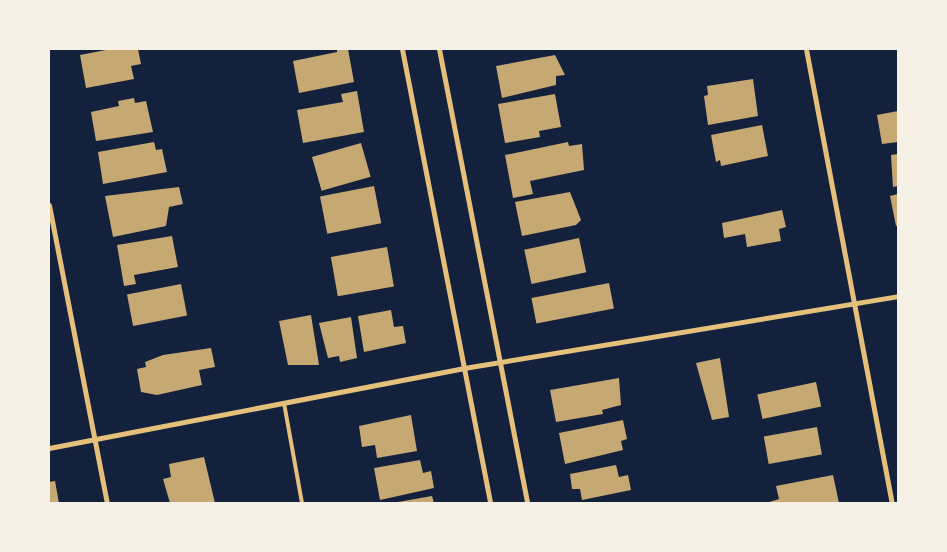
<!DOCTYPE html>
<html>
<head>
<meta charset="utf-8">
<style>
  body { margin:0 }
  #map { position:relative; width:947px; height:552px; overflow:hidden; background:#14213d; font-family:"Work Sans",sans-serif }
  div>[style] { position:absolute }
  .building>* { inset:0; background:#c6a872; transform-origin:0 0 }
  .service>* { height:4px; margin:-2px; padding:0 2px; transform-origin:2px; border-radius:2px; background:#e5c07b }
  .minor>* { height:5px; margin:-2.5px; padding:0 2.5px; transform-origin:2.5px; border-radius:2.5px; background:#e5c07b }
  span { translate:-50% -50%; white-space:nowrap; text-align:center; line-height:1.15; -webkit-text-stroke:4px #f6f1e7; paint-order:stroke }
  .frame { position:absolute; inset:0; border:50px solid #f6f1e7; pointer-events:none }
</style>
</head>
<body>
<div id="map">
  <div class="building">
    <div style="clip-path:polygon(111px 49px,138px 49px,141px 64px,131px 66px,134px 79px,86px 88px,80px 55px)"></div>
    <div style="clip-path:polygon(337px 49px,348px 49px,354px 82px,299px 93px,293px 61px,337px 52px)"></div>
    <div style="clip-path:polygon(555px 55px,565px 75px,556px 76px,556px 85px,502px 98px,496px 66px)"></div>
    <div style="clip-path:polygon(753px 79px,758px 116px,708px 125px,704px 96px,708px 95px,707px 86px)"></div>
    <div style="clip-path:polygon(357px 91px,364px 132px,303px 143px,297px 110px,343px 102px,341px 94px)"></div>
    <div style="clip-path:polygon(555px 94px,561px 127px,539px 131px,540px 137px,505px 143px,498px 104px)"></div>
    <div style="clip-path:polygon(134px 98px,135px 103px,146px 101px,153px 132px,96px 141px,91px 112px,119px 106px,118px 101px)"></div>
    <div style="clip-path:polygon(898px 111px,898px 142px,882px 144px,877px 115px)"></div>
    <div style="clip-path:polygon(762px 125px,768px 156px,721px 166px,720px 160px,716px 162px,711px 135px)"></div>
    <div style="clip-path:polygon(154px 142px,156px 150px,162px 149px,167px 172px,103px 184px,98px 152px)"></div>
    <div style="clip-path:polygon(568px 142px,569px 146px,582px 144px,584px 170px,530px 181px,533px 194px,513px 198px,505px 155px)"></div>
    <div style="left:361px;top:143px;width:35px;height:51px;rotate:74deg"></div>
    <div style="clip-path:polygon(898px 154px,898px 186px,893px 187px,891px 155px)"></div>
    <div style="left:374px;top:186px;width:38px;height:55px;rotate:79deg"></div>
    <div style="clip-path:polygon(179px 187px,183px 204px,169px 207px,166px 226px,113px 237px,105px 196px)"></div>
    <div style="clip-path:polygon(570px 192px,581px 220px,576px 225px,522px 236px,515px 202px)"></div>
    <div style="clip-path:polygon(898px 194px,898px 225px,896px 226px,890px 196px)"></div>
    <div style="clip-path:polygon(782px 210px,786px 227px,779px 229px,781px 241px,747px 247px,745px 234px,724px 238px,722px 223px)"></div>
    <div style="clip-path:polygon(172px 236px,178px 267px,134px 275px,136px 284px,124px 286px,117px 245px)"></div>
    <div style="left:579px;top:238px;width:35px;height:56px;rotate:78deg"></div>
    <div style="left:387px;top:247px;width:40px;height:57px;rotate:80deg"></div>
    <div style="left:609px;top:283px;width:26px;height:79px;rotate:79deg"></div>
    <div style="left:181px;top:284px;width:32px;height:55px;rotate:79deg"></div>
    <div style="clip-path:polygon(391px 310px,394px 327px,403px 326px,406px 343px,364px 352px,358px 316px)"></div>
    <div style="clip-path:polygon(311px 315px,319px 365px,288px 365px,279px 321px)"></div>
    <div style="clip-path:polygon(351px 317px,357px 358px,340px 362px,339px 356px,328px 358px,319px 323px)"></div>
    <div style="clip-path:polygon(211px 348px,215px 367px,199px 370px,202px 385px,157px 395px,141px 392px,137px 369px,146px 367px,145px 362px,163px 355px)"></div>
    <div style="clip-path:polygon(720px 358px,729px 417px,712px 420px,696px 363px)"></div>
    <div style="clip-path:polygon(619px 378px,621px 405px,602px 410px,603px 414px,556px 422px,550px 390px)"></div>
    <div style="left:816px;top:382px;width:25px;height:60px;rotate:78deg"></div>
    <div style="clip-path:polygon(411px 415px,417px 451px,377px 458px,375px 445px,362px 447px,359px 426px)"></div>
    <div style="clip-path:polygon(623px 420px,627px 439px,621px 441px,623px 450px,565px 464px,559px 433px)"></div>
    <div style="left:817px;top:427px;width:28px;height:54px;rotate:80deg"></div>
    <div style="clip-path:polygon(204px 457px,215px 503px,170px 503px,163px 479px,171px 477px,169px 464px)"></div>
    <div style="clip-path:polygon(420px 460px,423px 473px,431px 471px,434px 488px,380px 500px,374px 468px)"></div>
    <div style="clip-path:polygon(616px 465px,619px 477px,628px 475px,631px 490px,582px 500px,580px 489px,572px 489px,570px 474px)"></div>
    <div style="clip-path:polygon(833px 475px,839px 503px,766px 503px,779px 499px,776px 486px)"></div>
    <div style="clip-path:polygon(55px 481px,59px 503px,49px 503px,49px 482px)"></div>
    <div style="clip-path:polygon(432px 496px,434px 503px,398px 503px,398px 502px)"></div>
  </div>
  <div class="service">
    <div style="left:284px;top:403px;width:102px;rotate:79.8deg"></div>
  </div>
  <div class="minor">
    <div style="left:402px;top:49px;width:462px;rotate:79deg"></div>
    <div style="left:439px;top:49px;width:462px;rotate:79deg"></div>
    <div style="left:806px;top:49px;width:462px;rotate:79.3deg"></div>
    <div style="left:49px;top:205px;width:304px;rotate:79deg"></div>
    <div style="left:49px;top:448px;width:423px;rotate:-10.9deg"></div>
    <div style="left:464px;top:368px;width:440px;rotate:-9.4deg"></div>
  </div>
  <div class="frame"></div>
</div>
</body>
</html>
